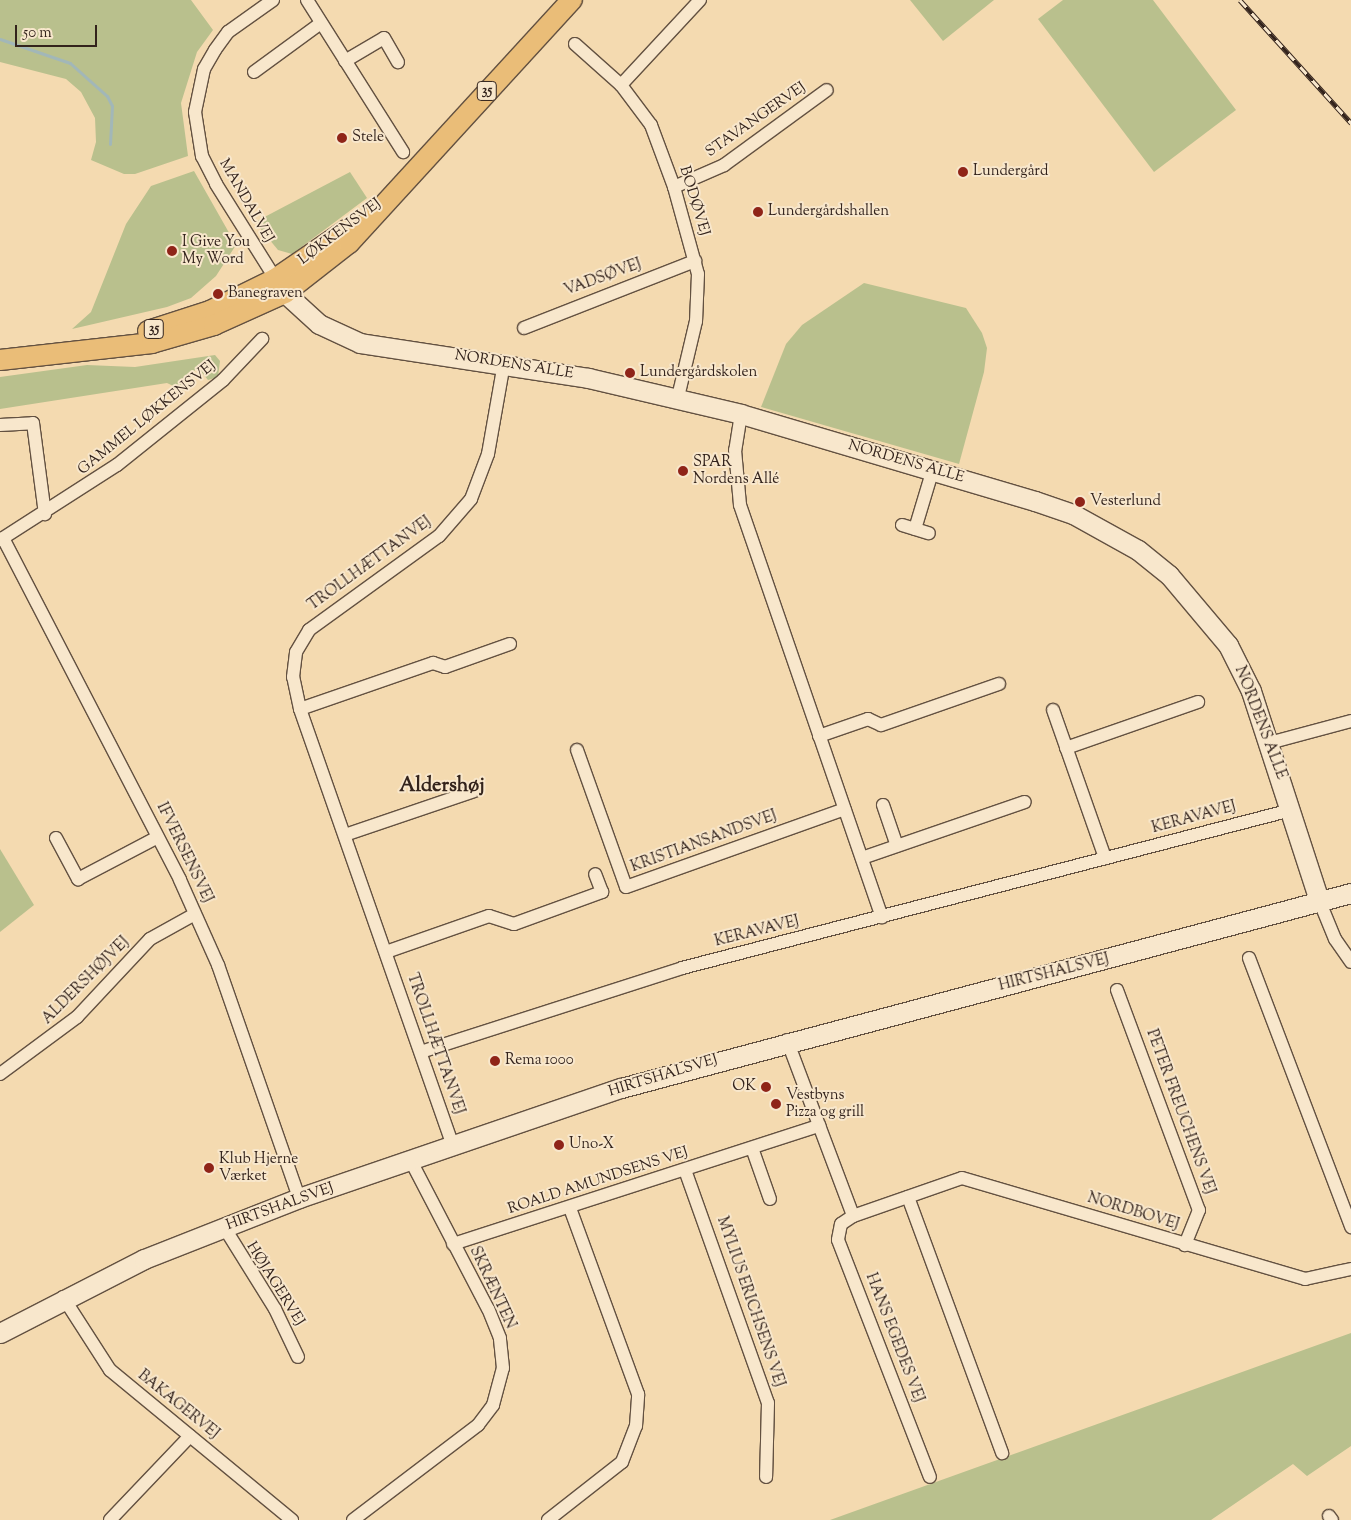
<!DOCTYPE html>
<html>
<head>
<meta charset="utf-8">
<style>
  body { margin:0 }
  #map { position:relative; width:1351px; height:1520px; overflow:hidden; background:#f4dab0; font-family:"Sorts Mill Goudy",serif }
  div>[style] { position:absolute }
  .green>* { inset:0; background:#b9c08d }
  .stream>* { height:3px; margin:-1.5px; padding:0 1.5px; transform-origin:1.5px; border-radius:1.5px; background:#a2b7b8 }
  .roads { filter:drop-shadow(1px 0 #635141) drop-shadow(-1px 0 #635141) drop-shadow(0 1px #635141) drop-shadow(0 -1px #635141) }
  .street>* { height:12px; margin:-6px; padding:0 6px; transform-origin:6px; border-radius:6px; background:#f8e7cc }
  .secondary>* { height:19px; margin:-9.5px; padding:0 9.5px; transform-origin:9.5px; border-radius:9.5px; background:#f8e7cc }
  .primary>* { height:20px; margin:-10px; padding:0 10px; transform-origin:10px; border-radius:10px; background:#eabd78 }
  .rail>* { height:5px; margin-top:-2.5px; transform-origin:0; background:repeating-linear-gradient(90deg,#f8e7cc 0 9px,#33231c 0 18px); box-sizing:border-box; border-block:1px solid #33231c }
  .dots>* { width:14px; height:14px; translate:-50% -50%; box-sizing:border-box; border:2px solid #f8e7cc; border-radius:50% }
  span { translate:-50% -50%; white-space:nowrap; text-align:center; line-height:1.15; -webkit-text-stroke:4px #f8e7cc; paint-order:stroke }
  .shield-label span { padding:1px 4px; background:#f8e7cc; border:1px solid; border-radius:4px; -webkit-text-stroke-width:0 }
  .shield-label { font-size:14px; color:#33231c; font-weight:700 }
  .street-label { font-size:15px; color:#33231c }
  .poi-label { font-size:15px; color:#33231c }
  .left { translate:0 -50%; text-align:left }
  .right { translate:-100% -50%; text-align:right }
  .district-label { font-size:20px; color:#33231c; font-weight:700 }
  .scale { position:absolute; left:15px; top:25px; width:82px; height:22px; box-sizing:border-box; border:2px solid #33231c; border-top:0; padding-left:6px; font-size:15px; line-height:18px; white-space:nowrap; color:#33231c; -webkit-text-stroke:4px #f8e7cc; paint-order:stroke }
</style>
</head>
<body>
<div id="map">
  <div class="green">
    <div style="clip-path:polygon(0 0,191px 0,213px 30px,197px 52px,181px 103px,188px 156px,135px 174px,124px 174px,91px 160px,96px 142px,95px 118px,81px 92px,66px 79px,0 62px)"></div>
    <div style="clip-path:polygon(910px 0,994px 0,943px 41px)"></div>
    <div style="clip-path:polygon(1063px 0,1153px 0,1236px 110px,1154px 172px,1038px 19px)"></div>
    <div style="clip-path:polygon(194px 171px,236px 245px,216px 276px,191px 298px,167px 307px,72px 329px,91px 312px,126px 224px,151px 186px)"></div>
    <div style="clip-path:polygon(350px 172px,367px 198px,292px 254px,278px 250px,255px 222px)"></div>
    <div style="clip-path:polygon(864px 283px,966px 308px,982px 333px,987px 348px,984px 372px,959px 464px,761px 407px,786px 344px,802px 325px)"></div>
    <div style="clip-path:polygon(215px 355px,220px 361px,218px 377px,208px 380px,198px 368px,189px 375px,193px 382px,184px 391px,167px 383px,0 409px,0 377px,87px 365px,135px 367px)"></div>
    <div style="clip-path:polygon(0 849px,34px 905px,0 932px)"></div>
    <div style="clip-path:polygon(1351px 1333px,1351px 1446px,1307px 1476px,1293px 1464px,1211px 1520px,830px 1520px)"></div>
  </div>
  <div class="stream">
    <div style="left:0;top:39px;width:74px;rotate:18.9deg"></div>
    <div style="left:70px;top:63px;width:50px;rotate:41.7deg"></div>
    <div style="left:107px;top:96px;width:11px;rotate:63deg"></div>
    <div style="left:112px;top:106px;width:38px;rotate:93deg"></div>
  </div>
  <div class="roads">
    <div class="street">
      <div style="left:273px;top:0;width:55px;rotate:144.6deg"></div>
      <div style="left:228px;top:32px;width:22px;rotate:126deg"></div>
      <div style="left:215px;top:50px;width:22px;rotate:120deg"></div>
      <div style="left:204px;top:69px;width:44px;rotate:101.8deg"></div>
      <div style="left:195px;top:112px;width:45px;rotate:81deg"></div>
      <div style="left:202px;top:156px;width:31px;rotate:63deg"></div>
      <div style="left:216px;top:184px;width:117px;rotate:57.9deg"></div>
      <div style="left:307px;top:0;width:180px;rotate:57.7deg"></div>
      <div style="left:575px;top:44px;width:62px;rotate:41.7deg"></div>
      <div style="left:621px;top:85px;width:50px;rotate:53.1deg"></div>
      <div style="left:651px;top:125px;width:66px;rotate:69.6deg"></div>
      <div style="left:674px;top:187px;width:90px;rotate:74.6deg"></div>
      <div style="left:698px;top:274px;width:47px;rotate:92.4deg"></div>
      <div style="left:696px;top:321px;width:78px;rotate:103.3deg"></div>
      <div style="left:345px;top:61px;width:45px;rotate:-30.5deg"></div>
      <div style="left:384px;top:38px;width:28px;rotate:60deg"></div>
      <div style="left:254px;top:72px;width:83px;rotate:-36.2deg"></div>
      <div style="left:621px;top:85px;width:116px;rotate:-47.1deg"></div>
      <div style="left:674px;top:187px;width:55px;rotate:-23.7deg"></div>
      <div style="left:724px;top:165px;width:127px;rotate:-36.1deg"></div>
      <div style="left:524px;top:328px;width:184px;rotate:-21.4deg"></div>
      <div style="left:741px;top:414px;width:36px;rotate:99deg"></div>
      <div style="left:735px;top:450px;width:55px;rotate:84.8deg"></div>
      <div style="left:740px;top:505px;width:436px;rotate:71deg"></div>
      <div style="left:0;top:425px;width:33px;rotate:-3deg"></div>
      <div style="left:33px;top:423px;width:92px;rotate:82.5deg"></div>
      <div style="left:902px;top:525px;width:28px;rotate:17deg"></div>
      <div style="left:915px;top:529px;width:63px;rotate:-73.3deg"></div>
      <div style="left:3px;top:538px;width:385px;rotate:62.6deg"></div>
      <div style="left:180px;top:880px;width:93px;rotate:65.9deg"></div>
      <div style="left:218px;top:965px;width:247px;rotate:70.8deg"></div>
      <div style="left:0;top:540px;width:139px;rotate:-32.7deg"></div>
      <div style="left:117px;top:465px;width:136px;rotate:-38.7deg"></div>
      <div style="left:223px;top:380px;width:57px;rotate:-46.4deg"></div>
      <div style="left:300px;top:709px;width:141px;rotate:-19.1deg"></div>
      <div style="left:433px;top:663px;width:13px;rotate:18deg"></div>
      <div style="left:445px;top:667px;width:69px;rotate:-19.5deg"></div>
      <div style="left:1053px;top:710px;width:157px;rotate:70.6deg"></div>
      <div style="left:819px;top:736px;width:52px;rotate:-19.1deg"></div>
      <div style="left:868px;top:719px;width:14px;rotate:25deg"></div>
      <div style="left:881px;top:725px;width:125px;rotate:-19.2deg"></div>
      <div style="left:1269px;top:743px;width:85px;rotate:-15deg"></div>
      <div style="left:1066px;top:748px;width:140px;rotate:-19.2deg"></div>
      <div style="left:577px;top:750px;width:145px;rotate:70.3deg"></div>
      <div style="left:626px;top:887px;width:232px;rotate:-19.6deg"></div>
      <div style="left:883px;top:805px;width:43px;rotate:71.1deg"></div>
      <div style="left:345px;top:835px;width:136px;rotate:-18.8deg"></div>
      <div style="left:56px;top:838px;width:47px;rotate:61.8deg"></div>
      <div style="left:78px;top:879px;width:90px;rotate:-27.7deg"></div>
      <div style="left:862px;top:858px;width:172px;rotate:-19deg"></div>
      <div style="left:1319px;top:900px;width:42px;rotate:67.7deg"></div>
      <div style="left:1335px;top:939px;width:28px;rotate:55deg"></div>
      <div style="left:386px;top:952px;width:109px;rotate:-19.3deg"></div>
      <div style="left:489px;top:916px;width:26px;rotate:18deg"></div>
      <div style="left:514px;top:924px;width:94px;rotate:-20deg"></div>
      <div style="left:602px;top:892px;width:19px;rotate:-111deg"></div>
      <div style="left:1249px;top:958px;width:288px;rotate:69.2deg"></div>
      <div style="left:1117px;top:990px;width:235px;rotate:69.6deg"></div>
      <div style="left:1199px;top:1210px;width:38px;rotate:112deg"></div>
      <div style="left:787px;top:1040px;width:188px;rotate:69.4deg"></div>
      <div style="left:853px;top:1216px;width:115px;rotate:-19.2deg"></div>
      <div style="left:962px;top:1178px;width:358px;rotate:16.4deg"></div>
      <div style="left:1305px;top:1279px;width:47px;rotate:-12.3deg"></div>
      <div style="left:421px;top:1052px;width:274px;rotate:-17.8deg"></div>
      <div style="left:682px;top:968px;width:629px;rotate:-14.54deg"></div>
      <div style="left:0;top:1074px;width:96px;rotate:-36.5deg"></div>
      <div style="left:77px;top:1017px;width:107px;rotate:-46.9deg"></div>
      <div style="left:150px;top:939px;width:51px;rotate:-29.1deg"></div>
      <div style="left:453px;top:1146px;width:463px;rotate:-109.3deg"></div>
      <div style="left:300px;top:709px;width:33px;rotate:-102deg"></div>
      <div style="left:293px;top:677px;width:25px;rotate:-83deg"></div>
      <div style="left:296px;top:652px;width:26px;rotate:-59deg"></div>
      <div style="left:309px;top:630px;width:160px;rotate:-35.9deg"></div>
      <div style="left:439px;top:536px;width:49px;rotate:-49.1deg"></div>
      <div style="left:471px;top:499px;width:48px;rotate:-69.3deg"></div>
      <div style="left:488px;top:454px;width:92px;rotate:-80deg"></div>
      <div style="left:752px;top:1148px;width:54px;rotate:70.6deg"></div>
      <div style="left:685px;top:1170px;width:247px;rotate:70.4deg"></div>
      <div style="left:768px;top:1403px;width:74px;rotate:91.5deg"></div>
      <div style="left:908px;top:1197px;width:273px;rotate:69.8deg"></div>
      <div style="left:853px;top:1216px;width:14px;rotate:146deg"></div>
      <div style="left:841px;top:1224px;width:16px;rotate:101deg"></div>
      <div style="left:838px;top:1240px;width:254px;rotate:68.8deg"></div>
      <div style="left:224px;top:1227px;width:97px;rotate:58.1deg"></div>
      <div style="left:275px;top:1309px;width:53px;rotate:64.4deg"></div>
      <div style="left:453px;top:1244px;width:385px;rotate:-17.9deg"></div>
      <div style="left:63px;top:1297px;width:87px;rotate:57.2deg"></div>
      <div style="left:110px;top:1370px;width:236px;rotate:39.5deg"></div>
      <div style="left:1329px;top:1516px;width:5px;rotate:53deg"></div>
      <div style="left:110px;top:1520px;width:116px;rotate:-46.4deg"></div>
      <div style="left:353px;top:1520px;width:157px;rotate:-37.2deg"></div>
      <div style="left:478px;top:1425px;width:25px;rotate:-53deg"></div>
      <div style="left:493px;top:1405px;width:38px;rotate:-75deg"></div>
      <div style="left:503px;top:1368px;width:30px;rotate:-96deg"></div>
      <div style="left:500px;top:1338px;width:31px;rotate:-112deg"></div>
      <div style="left:488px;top:1309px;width:167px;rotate:-117.5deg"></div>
      <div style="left:548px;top:1520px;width:94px;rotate:-38.1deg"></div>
      <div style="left:622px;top:1462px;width:39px;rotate:-69deg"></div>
      <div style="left:636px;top:1426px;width:32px;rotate:-86deg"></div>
      <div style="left:638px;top:1394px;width:198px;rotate:-110.1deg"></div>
    </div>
    <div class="secondary">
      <div style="left:285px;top:293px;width:46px;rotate:42.4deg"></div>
      <div style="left:319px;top:324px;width:45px;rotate:24.9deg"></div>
      <div style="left:360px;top:343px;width:231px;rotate:8.7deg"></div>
      <div style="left:588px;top:378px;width:157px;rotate:13.2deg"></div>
      <div style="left:741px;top:414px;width:307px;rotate:16.5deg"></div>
      <div style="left:1035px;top:501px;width:40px;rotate:18.9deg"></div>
      <div style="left:1073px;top:514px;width:74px;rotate:29deg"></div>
      <div style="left:1138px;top:550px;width:40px;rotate:39deg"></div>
      <div style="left:1169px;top:575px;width:92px;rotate:49.9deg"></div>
      <div style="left:1228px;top:645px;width:51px;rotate:63.4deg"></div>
      <div style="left:1251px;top:691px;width:220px;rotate:72deg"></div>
      <div style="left:0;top:1333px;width:162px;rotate:-27.2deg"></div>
      <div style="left:144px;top:1259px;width:167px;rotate:-21.5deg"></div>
      <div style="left:299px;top:1198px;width:340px;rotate:-18.9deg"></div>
      <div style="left:621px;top:1088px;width:756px;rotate:-14.96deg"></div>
    </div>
    <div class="primary">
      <div style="left:148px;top:331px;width:65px;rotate:-17.9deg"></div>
      <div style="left:210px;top:311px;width:72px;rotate:-26.2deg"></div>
      <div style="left:275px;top:279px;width:88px;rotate:-34.4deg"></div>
      <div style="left:0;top:360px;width:153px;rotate:-6.4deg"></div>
      <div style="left:152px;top:343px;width:65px;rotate:-16.2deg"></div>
      <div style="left:214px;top:325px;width:78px;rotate:-24.3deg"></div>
      <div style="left:285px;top:293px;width:81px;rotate:-38deg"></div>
      <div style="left:349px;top:243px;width:330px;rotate:-47.5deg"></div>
    </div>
  </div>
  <div class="rail">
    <div style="left:1240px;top:0;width:166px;rotate:47.9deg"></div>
  </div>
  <div class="dots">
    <div style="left:342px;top:138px;background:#8f2418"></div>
    <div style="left:963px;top:172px;background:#8f2418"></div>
    <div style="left:758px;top:212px;background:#8f2418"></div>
    <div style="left:172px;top:251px;background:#8f2418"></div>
    <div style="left:218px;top:294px;background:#8f2418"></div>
    <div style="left:630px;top:373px;background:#8f2418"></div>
    <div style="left:683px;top:471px;background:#8f2418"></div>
    <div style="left:1080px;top:502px;background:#8f2418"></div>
    <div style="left:495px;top:1061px;background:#8f2418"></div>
    <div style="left:766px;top:1087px;background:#8f2418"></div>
    <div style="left:776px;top:1104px;background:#8f2418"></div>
    <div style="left:559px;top:1145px;background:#8f2418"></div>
    <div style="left:209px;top:1168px;background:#8f2418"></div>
  </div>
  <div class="shield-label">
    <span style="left:487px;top:91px">35</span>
    <span style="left:154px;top:329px">35</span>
  </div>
  <div class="street-label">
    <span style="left:756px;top:120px;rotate:-35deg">STAVANGERVEJ</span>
    <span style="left:246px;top:201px;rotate:60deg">MANDALVEJ</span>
    <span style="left:694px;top:201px;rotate:73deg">BODØVEJ</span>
    <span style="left:340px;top:232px;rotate:-37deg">LØKKENSVEJ</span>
    <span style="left:603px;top:278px;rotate:-20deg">VADSØVEJ</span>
    <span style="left:514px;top:365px;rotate:9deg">NORDENS ALLE</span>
    <span style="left:147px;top:418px;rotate:-39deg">GAMMEL LØKKENSVEJ</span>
    <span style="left:906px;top:462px;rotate:16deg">NORDENS ALLE</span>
    <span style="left:370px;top:564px;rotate:-36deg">TROLLHÆTTANVEJ</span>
    <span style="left:1260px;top:723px;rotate:69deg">NORDENS ALLE</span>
    <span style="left:1194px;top:818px;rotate:-15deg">KERAVAVEJ</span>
    <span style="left:704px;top:842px;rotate:-20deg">KRISTIANSANDSVEJ</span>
    <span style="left:184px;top:853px;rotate:64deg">IFVERSENSVEJ</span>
    <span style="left:757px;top:932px;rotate:-14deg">KERAVAVEJ</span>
    <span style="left:1054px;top:973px;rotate:-14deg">HIRTSHALSVEJ</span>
    <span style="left:86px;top:981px;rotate:-45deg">ALDERSHØJVEJ</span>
    <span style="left:435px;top:1044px;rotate:71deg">TROLLHÆTTANVEJ</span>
    <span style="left:663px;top:1076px;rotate:-17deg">HIRTSHALSVEJ</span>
    <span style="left:1180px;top:1112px;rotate:70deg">PETER FREUCHENS VEJ</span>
    <span style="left:598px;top:1181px;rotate:-18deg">ROALD AMUNDSENS VEJ</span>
    <span style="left:280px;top:1207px;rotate:-20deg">HIRTSHALSVEJ</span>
    <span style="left:1133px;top:1212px;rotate:17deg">NORDBOVEJ</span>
    <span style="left:275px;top:1284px;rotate:58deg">HØJAGERVEJ</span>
    <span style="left:492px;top:1288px;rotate:65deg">SKRÆNTEN</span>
    <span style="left:750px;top:1302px;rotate:71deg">MYLIUS ERICHSENS VEJ</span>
    <span style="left:894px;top:1338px;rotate:69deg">HANS EGEDES VEJ</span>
    <span style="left:178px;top:1405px;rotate:39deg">BAKAGERVEJ</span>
  </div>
  <div class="poi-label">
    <span class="left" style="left:352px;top:138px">Stele</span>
    <span class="left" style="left:973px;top:172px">Lundergård</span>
    <span class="left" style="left:768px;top:212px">Lundergårdshallen</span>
    <span class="left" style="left:182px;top:251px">I Give You<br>My Word</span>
    <span class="left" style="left:228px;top:294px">Banegraven</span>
    <span class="left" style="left:640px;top:373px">Lundergårdskolen</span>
    <span class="left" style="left:693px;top:471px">SPAR<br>Nordens Allé</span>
    <span class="left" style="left:1090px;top:502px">Vesterlund</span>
    <span class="left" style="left:505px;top:1061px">Rema 1000</span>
    <span class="right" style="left:756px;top:1087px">OK</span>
    <span class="left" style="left:786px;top:1104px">Vestbyns<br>Pizza og grill</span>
    <span class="left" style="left:569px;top:1145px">Uno-X</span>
    <span class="left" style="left:219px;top:1168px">Klub Hjerne<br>Værket</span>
  </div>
  <div class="district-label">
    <span style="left:442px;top:786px">Aldershøj</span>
  </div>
  <div class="scale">50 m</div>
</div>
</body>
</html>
